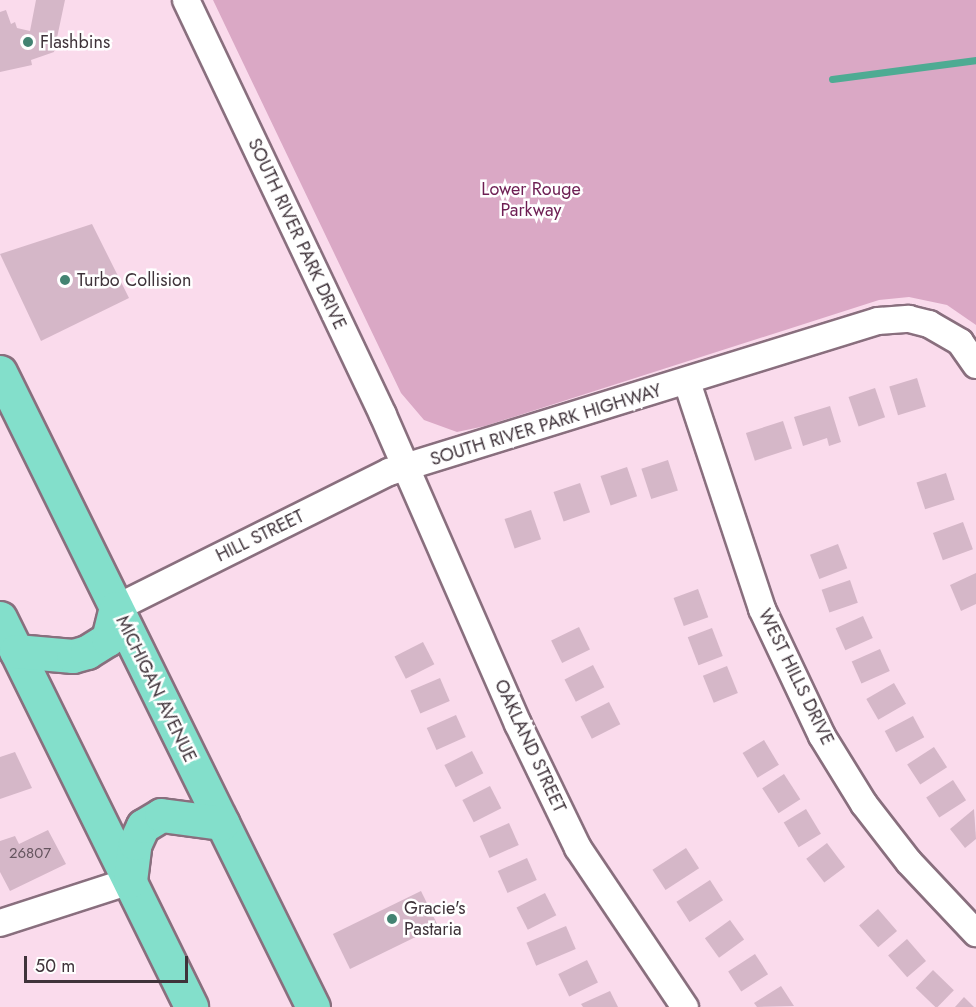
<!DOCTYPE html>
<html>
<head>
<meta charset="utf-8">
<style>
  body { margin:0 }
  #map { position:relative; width:976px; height:1007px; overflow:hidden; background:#fadbec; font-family:Jost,sans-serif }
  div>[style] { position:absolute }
  .green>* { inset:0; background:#daa8c5 }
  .stream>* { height:7px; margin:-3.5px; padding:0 3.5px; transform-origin:3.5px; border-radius:3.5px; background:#4eab93 }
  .building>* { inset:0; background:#d5b7c8; transform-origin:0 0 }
  .roads { filter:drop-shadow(2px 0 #896f7e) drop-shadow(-2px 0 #896f7e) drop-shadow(0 2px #896f7e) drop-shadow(0 -2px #896f7e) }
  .minor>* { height:26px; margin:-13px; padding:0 13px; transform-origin:13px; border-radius:13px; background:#fff }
  .primary>* { height:33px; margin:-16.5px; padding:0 16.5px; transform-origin:16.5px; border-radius:16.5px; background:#83dfcb }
  .dots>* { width:16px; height:16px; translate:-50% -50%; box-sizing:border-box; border:3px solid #fff; border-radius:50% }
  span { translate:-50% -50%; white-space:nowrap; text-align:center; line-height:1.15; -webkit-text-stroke:5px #fff; paint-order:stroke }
  .number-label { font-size:15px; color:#64545e }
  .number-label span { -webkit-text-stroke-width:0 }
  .poi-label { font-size:18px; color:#3f333a }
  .left { translate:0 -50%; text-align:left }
  .park-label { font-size:18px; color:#6d1e53 }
  .street-label { font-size:18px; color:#3f333a }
  .scale { position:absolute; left:24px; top:956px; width:164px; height:27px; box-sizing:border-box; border:3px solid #3f333a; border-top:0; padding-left:8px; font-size:18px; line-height:21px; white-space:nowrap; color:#3f333a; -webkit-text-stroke:4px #fff; paint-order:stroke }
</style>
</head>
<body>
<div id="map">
  <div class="green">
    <div style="clip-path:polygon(213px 0,976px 0,976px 325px,947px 305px,909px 297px,879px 300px,485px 426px,457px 432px,424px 420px,401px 393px)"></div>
  </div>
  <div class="stream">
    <div style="left:832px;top:79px;width:145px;rotate:-7.5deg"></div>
  </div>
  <div class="building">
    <div style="clip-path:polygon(36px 0,65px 0,54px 52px,31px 60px,32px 65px,0 72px,0 12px,6px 10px,11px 24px,15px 22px,17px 28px,30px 31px)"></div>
    <div style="clip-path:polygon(92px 224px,129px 298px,41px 341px,0 254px)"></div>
    <div style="left:917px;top:378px;width:30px;height:29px;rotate:73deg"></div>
    <div style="left:875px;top:388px;width:31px;height:28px;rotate:71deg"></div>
    <div style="clip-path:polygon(830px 406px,841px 442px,829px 446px,827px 438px,803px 446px,794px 417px)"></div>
    <div style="left:783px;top:421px;width:29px;height:39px;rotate:72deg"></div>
    <div style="left:668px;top:460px;width:32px;height:28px;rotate:72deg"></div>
    <div style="left:627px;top:467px;width:31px;height:28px;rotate:71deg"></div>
    <div style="left:946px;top:473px;width:28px;height:31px;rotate:72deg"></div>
    <div style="left:580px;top:483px;width:31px;height:28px;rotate:71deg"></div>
    <div style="left:531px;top:510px;width:31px;height:28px;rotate:71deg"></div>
    <div style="left:963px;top:522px;width:29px;height:32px;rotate:70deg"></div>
    <div style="left:838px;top:544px;width:26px;height:30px;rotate:69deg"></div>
    <div style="clip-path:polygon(976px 573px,976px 604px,961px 611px,950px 585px)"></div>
    <div style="left:850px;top:580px;width:24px;height:30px;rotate:71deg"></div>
    <div style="left:698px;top:589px;width:30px;height:26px;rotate:70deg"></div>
    <div style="left:863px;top:616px;width:24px;height:30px;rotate:66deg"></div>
    <div style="left:579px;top:627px;width:25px;height:31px;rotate:64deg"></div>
    <div style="left:712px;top:628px;width:30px;height:26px;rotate:69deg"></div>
    <div style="left:423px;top:642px;width:25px;height:32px;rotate:63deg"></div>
    <div style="left:880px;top:649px;width:24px;height:31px;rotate:66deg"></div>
    <div style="left:593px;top:665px;width:25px;height:32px;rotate:63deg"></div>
    <div style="left:727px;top:666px;width:29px;height:26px;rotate:68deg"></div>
    <div style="left:440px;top:678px;width:25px;height:32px;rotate:67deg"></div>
    <div style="left:894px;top:683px;width:24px;height:32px;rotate:60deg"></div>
    <div style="left:609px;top:702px;width:25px;height:32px;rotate:63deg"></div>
    <div style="left:456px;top:715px;width:24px;height:32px;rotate:66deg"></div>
    <div style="left:913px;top:716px;width:24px;height:32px;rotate:62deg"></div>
    <div style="left:764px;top:740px;width:29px;height:25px;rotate:59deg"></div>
    <div style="left:934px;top:747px;width:24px;height:32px;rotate:57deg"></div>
    <div style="left:472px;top:751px;width:25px;height:31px;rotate:63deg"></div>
    <div style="clip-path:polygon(15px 752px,32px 788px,0 799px,0 757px)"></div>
    <div style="left:784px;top:774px;width:30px;height:26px;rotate:57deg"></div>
    <div style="left:953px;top:780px;width:24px;height:32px;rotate:57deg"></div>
    <div style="left:490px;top:786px;width:25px;height:31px;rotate:63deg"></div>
    <div style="left:806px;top:809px;width:29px;height:26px;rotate:59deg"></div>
    <div style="clip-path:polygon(974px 809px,976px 839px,965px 848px,950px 829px)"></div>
    <div style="left:509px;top:823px;width:24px;height:32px;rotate:66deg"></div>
    <div style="clip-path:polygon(48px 830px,66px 864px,10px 891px,0 872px,0 841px,15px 836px,19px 844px)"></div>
    <div style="left:827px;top:843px;width:30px;height:26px;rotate:53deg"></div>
    <div style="left:686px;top:848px;width:24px;height:40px;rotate:57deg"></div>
    <div style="left:527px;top:858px;width:24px;height:32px;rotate:66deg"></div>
    <div style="left:710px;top:880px;width:24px;height:40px;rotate:57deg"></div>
    <div style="left:421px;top:891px;width:39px;height:98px;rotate:64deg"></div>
    <div style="left:545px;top:893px;width:25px;height:32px;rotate:63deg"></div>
    <div style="left:878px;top:909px;width:29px;height:25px;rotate:49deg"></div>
    <div style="left:730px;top:920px;width:24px;height:31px;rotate:54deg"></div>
    <div style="left:566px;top:926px;width:25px;height:43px;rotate:67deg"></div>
    <div style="left:907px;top:939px;width:29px;height:25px;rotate:49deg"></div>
    <div style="left:755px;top:954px;width:24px;height:32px;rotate:57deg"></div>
    <div style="left:587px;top:960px;width:25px;height:32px;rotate:64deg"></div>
    <div style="left:933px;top:970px;width:29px;height:25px;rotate:44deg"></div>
    <div style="clip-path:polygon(781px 986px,794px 1006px,757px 1007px,754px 1003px)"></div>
    <div style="clip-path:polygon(610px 991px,618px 1007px,583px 1007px,581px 1004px)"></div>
    <div style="clip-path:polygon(964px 997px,974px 1007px,955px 1007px)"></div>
  </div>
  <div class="roads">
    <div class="minor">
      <div style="left:186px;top:0;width:459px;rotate:64.6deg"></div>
      <div style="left:383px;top:415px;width:337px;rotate:66.4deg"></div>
      <div style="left:518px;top:724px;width:138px;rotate:64.2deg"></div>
      <div style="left:578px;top:848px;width:192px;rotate:56.1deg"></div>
      <div style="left:687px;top:382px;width:239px;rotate:71.7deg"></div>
      <div style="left:762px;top:609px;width:140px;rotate:64.7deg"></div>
      <div style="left:822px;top:736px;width:80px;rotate:58.3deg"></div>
      <div style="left:864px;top:804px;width:73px;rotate:52.2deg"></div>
      <div style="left:909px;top:862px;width:98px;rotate:46.7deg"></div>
      <div style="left:116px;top:608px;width:305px;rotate:-26.5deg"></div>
      <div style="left:389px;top:472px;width:512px;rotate:-17.16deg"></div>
      <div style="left:878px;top:321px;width:31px;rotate:-4deg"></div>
      <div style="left:909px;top:319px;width:21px;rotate:14deg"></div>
      <div style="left:929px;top:324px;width:36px;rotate:30deg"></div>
      <div style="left:960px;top:342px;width:28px;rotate:55deg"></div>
      <div style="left:0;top:923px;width:137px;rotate:-17.9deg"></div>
    </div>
    <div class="primary">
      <div style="left:0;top:372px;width:708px;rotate:63.76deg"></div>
      <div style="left:0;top:618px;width:433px;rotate:63.8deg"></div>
      <div style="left:16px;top:651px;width:57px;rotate:5deg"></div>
      <div style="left:73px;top:656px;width:15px;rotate:-16deg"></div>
      <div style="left:87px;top:652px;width:25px;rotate:-32deg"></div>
      <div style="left:108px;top:639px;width:32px;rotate:-76deg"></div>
      <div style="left:130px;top:881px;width:38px;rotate:-83deg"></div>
      <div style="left:135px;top:843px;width:19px;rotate:-65deg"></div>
      <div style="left:143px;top:826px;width:21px;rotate:-31deg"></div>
      <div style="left:161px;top:815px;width:62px;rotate:7.5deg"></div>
    </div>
  </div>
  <div class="dots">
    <div style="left:28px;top:42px;background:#438372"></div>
    <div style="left:65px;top:280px;background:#438372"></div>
    <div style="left:392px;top:919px;background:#438372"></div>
  </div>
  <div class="number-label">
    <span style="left:30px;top:854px">26807</span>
  </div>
  <div class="poi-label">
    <span class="left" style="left:40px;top:42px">Flashbins</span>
    <span class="left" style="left:77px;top:280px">Turbo Collision</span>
    <span class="left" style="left:404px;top:919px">Gracie's<br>Pastaria</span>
  </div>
  <div class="park-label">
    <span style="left:531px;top:200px">Lower Rouge<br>Parkway</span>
  </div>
  <div class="street-label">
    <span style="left:297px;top:234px;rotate:65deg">SOUTH RIVER PARK DRIVE</span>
    <span style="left:546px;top:425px;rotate:-17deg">SOUTH RIVER PARK HIGHWAY</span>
    <span style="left:260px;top:536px;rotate:-26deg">HILL STREET</span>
    <span style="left:796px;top:677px;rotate:64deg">WEST HILLS DRIVE</span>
    <span style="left:156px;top:689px;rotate:64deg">MICHIGAN AVENUE</span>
    <span style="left:530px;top:746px;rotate:65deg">OAKLAND STREET</span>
  </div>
  <div class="scale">50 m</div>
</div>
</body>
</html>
